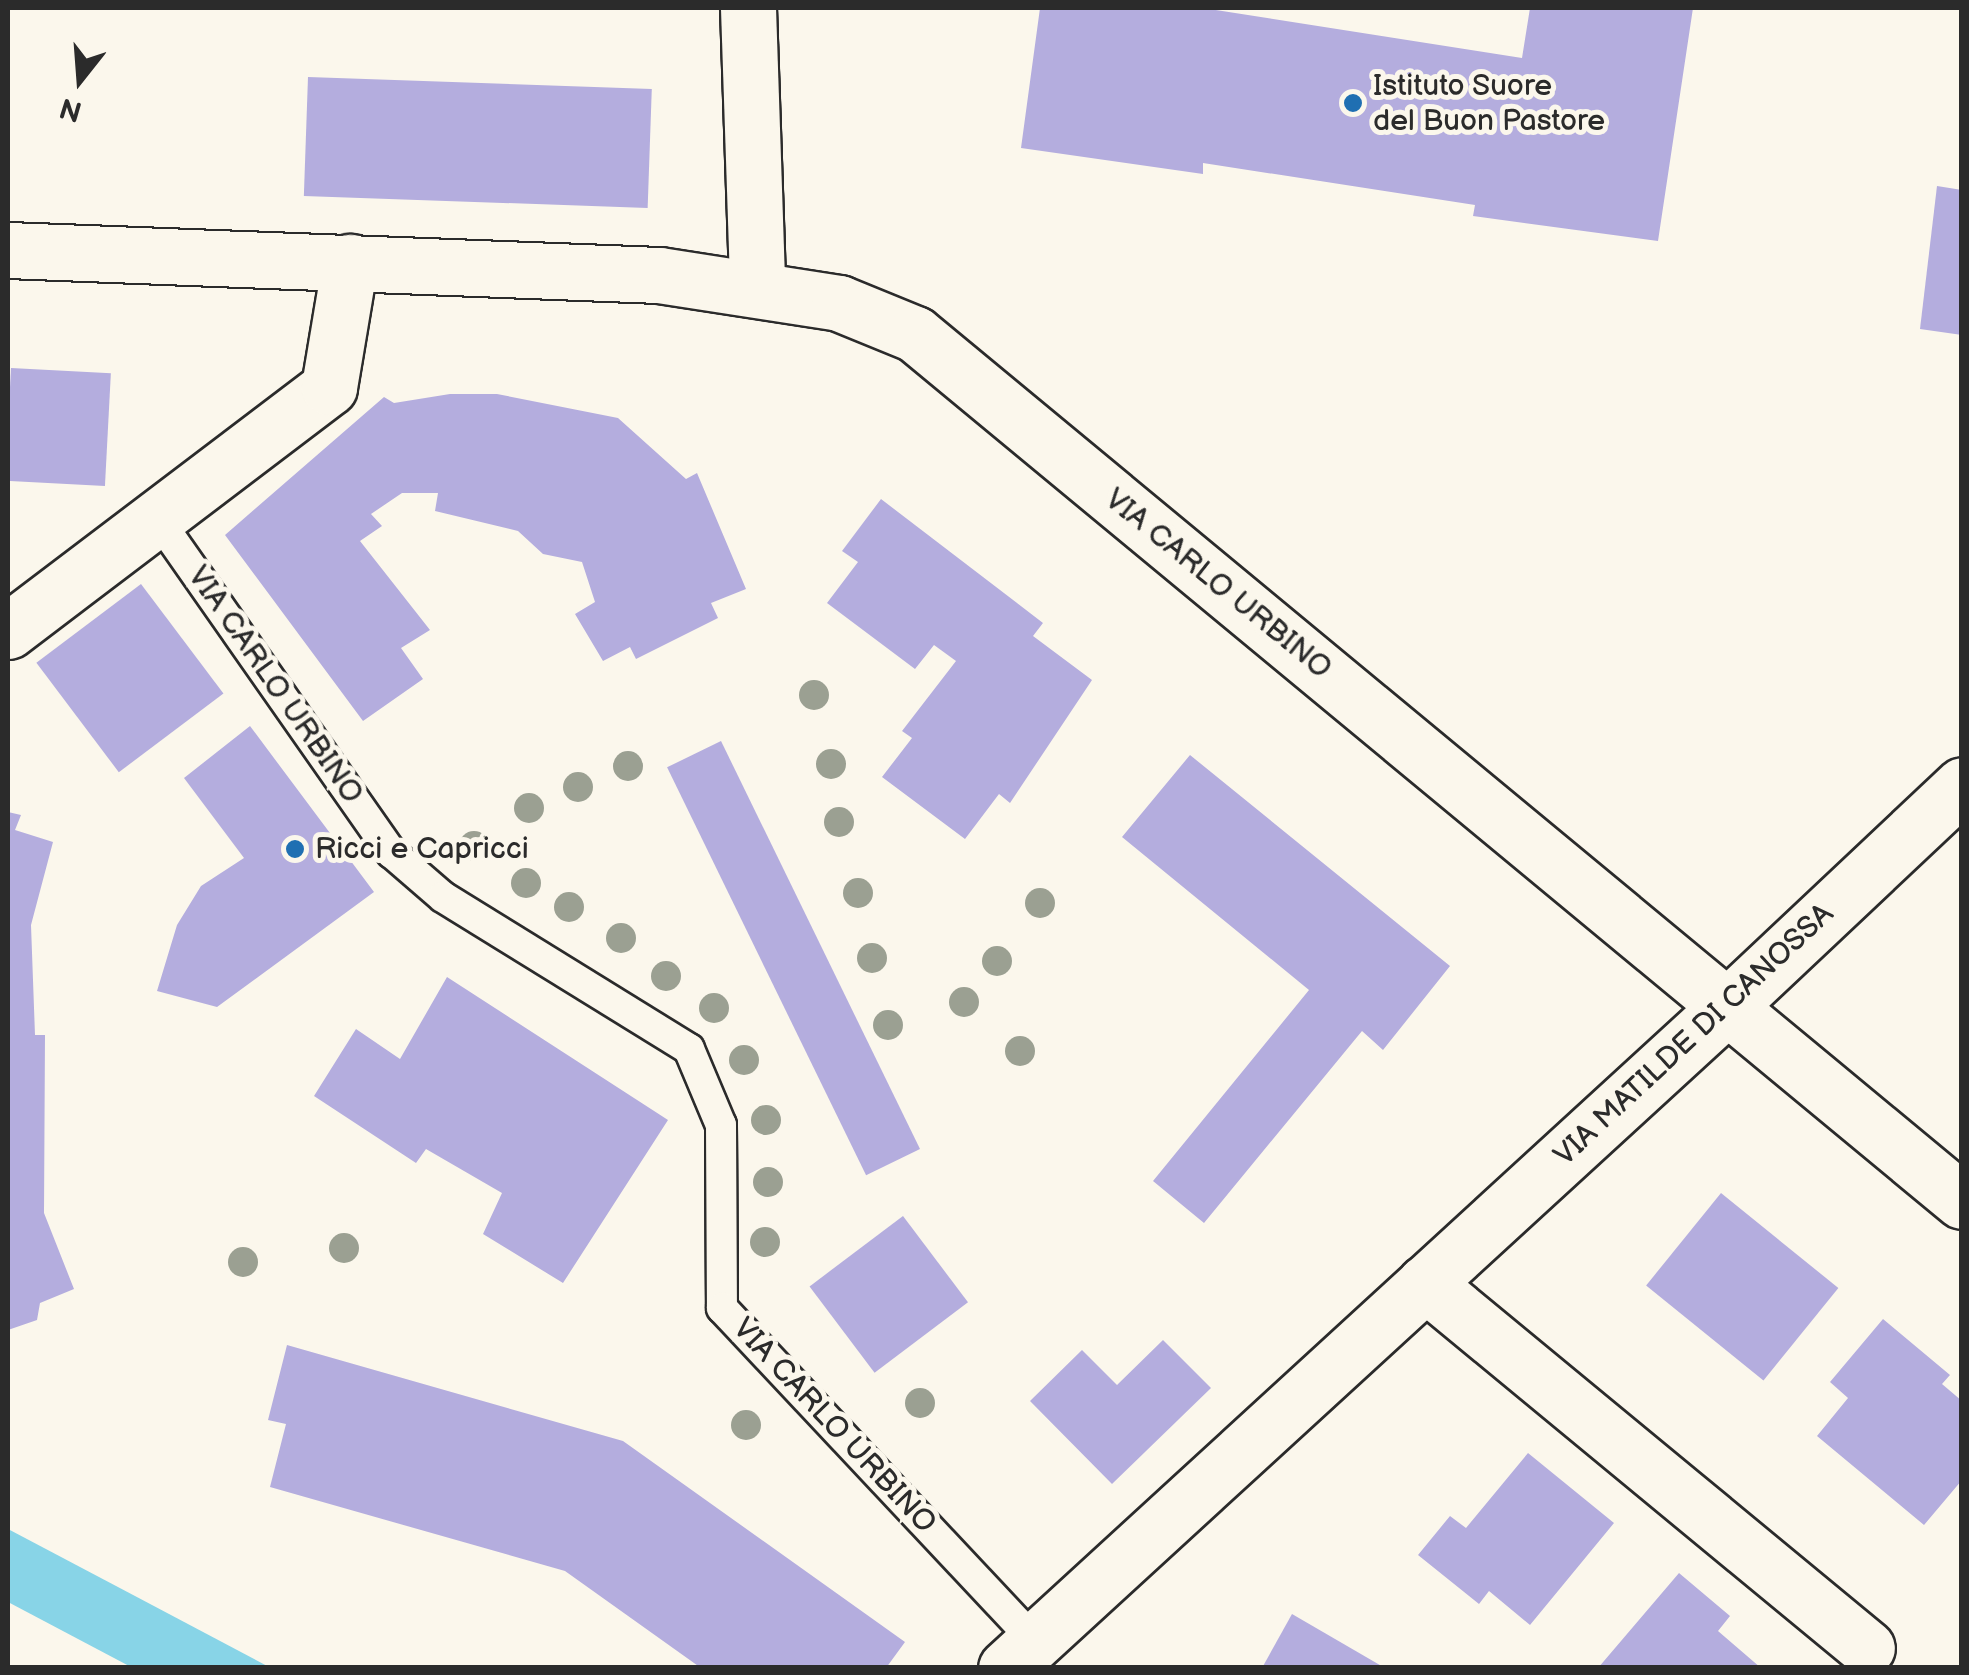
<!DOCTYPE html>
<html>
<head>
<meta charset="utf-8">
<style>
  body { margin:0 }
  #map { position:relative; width:1969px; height:1675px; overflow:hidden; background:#fbf7ec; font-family:"Balsamiq Sans",sans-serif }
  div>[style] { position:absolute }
  .water>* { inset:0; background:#88d4e7 }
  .building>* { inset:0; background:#b4adde; transform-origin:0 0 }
  .roads { filter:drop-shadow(2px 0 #2b2b2b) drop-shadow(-2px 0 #2b2b2b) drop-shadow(0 2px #2b2b2b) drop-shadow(0 -2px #2b2b2b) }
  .service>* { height:30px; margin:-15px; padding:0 15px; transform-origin:15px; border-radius:15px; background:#fbf7ec }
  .minor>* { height:55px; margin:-27.5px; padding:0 27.5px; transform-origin:27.5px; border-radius:27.5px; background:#fbf7ec }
  .tertiary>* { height:55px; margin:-27.5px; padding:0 27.5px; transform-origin:27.5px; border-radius:27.5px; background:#fbf7ec }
  .trees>* { width:30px; height:30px; margin:-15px; border-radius:50%; background:#9ba092 }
  .dots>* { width:28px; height:28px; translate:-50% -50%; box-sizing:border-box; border:5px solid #fbf7ec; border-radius:50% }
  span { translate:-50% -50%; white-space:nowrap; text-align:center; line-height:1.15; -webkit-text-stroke:10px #fbf7ec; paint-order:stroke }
  .poi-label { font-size:30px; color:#2b2b2b }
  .left { translate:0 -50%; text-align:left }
  .street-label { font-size:30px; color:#2b2b2b }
  .frame { position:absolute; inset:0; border:10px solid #2b2b2b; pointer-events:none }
  .north { position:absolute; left:30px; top:30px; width:100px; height:100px; -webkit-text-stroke:8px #fbf7ec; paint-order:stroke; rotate:197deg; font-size:28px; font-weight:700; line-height:40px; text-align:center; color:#2b2b2b }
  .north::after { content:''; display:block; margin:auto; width:35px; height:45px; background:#2b2b2b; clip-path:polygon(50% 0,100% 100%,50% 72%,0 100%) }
</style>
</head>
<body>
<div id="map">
  <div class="water">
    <div style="clip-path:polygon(8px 1529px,135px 1596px,269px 1667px,131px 1667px,8px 1602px)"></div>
  </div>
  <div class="building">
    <div style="clip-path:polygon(1040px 8px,1203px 8px,1522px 58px,1530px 8px,1693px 8px,1658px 241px,1473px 216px,1475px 205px,1203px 163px,1203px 174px,1021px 148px)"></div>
    <div style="left:308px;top:77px;width:344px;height:119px;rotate:2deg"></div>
    <div style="clip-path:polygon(1937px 186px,1962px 190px,1962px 335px,1920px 329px)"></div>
    <div style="left:11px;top:368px;width:100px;height:113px;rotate:3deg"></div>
    <div style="clip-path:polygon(450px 394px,497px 394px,618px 418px,686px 479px,697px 473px,746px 589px,711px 603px,718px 618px,636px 659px,630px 647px,603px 661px,575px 614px,595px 602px,582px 562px,543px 554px,518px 531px,435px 511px,438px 493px,402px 493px,371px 514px,382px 526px,360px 541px,430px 630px,401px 648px,423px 679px,363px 721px,225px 535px,384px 397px,394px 403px)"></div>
    <div style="clip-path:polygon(881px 499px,1043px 623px,1033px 636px,1092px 680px,1010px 803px,999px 794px,965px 839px,882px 777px,912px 738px,902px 731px,956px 661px,934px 645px,915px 669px,827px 603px,858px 562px,842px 551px)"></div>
    <div style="left:141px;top:584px;width:137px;height:131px;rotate:53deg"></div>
    <div style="clip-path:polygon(250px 726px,374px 892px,217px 1007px,157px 991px,177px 925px,201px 886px,244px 858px,184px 778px)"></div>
    <div style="left:721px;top:741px;width:454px;height:60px;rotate:64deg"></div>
    <div style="clip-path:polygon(1190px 755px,1450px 966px,1383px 1050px,1362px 1031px,1204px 1223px,1153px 1181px,1309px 990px,1122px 837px)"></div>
    <div style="clip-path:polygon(8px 812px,21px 815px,15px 830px,53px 842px,31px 925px,35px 1035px,45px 1035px,44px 1213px,74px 1289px,40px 1303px,37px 1320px,8px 1330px)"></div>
    <div style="clip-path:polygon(447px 977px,668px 1120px,563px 1283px,483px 1234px,502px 1193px,426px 1149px,416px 1163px,314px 1096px,356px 1029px,400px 1059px)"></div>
    <div style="left:1721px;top:1193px;width:151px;height:119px;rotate:39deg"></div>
    <div style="left:903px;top:1216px;width:108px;height:117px;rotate:53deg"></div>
    <div style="clip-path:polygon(1883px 1319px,1950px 1375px,1942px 1384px,1962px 1401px,1962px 1480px,1924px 1525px,1817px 1436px,1848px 1398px,1830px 1382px)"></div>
    <div style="clip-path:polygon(1163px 1340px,1211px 1388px,1112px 1484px,1030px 1401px,1082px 1350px,1117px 1385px)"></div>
    <div style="clip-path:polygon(287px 1345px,623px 1441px,905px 1642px,886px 1668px,701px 1668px,565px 1571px,270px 1487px,286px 1424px,268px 1420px)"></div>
    <div style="clip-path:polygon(1528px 1453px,1614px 1523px,1530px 1625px,1489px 1591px,1479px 1604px,1418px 1555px,1450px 1516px,1466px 1528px)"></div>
    <div style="clip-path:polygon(1679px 1573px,1730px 1616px,1718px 1631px,1761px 1668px,1598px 1668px)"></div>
    <div style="clip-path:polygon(1292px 1614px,1385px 1668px,1262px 1668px)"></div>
  </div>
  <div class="roads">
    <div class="service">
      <div style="left:157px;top:518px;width:409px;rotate:55deg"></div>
      <div style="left:392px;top:853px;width:67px;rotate:40.8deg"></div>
      <div style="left:443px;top:897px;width:289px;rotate:31.7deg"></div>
      <div style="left:689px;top:1049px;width:82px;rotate:67.2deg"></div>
      <div style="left:721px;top:1125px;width:183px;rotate:89.7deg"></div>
      <div style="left:722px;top:1308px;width:457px;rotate:46.8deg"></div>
    </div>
    <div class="minor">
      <div style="left:748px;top:8px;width:277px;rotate:88.1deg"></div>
      <div style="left:8px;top:631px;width:403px;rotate:-37.2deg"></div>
      <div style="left:329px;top:387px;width:127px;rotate:-80.5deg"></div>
      <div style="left:1425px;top:1283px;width:573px;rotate:39.55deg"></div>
      <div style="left:1006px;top:1668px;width:982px;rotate:-42.52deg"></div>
    </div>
    <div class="tertiary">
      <div style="left:8px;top:250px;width:651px;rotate:2.2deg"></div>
      <div style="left:659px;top:275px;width:182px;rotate:8.8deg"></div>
      <div style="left:839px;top:303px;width:82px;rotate:22.2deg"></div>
      <div style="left:915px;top:334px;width:1359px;rotate:39.63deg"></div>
      <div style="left:1730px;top:1004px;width:319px;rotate:-43.3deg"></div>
    </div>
  </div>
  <div class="trees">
    <div style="left:814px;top:695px"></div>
    <div style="left:831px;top:764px"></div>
    <div style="left:628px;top:766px"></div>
    <div style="left:578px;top:787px"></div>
    <div style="left:529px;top:808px"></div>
    <div style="left:839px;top:822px"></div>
    <div style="left:474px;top:846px"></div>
    <div style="left:526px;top:883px"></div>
    <div style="left:858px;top:893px"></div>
    <div style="left:1040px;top:903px"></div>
    <div style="left:569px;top:907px"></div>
    <div style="left:621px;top:938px"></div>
    <div style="left:872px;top:958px"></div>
    <div style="left:997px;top:961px"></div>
    <div style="left:666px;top:976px"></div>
    <div style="left:964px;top:1002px"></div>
    <div style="left:714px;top:1008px"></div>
    <div style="left:888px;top:1025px"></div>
    <div style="left:1020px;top:1051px"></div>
    <div style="left:744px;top:1060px"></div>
    <div style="left:766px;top:1120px"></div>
    <div style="left:768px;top:1182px"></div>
    <div style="left:765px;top:1242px"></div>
    <div style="left:344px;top:1248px"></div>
    <div style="left:243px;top:1262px"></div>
    <div style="left:920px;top:1403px"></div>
    <div style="left:746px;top:1425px"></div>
  </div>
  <div class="dots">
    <div style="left:1353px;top:103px;background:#1f6fb2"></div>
    <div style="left:295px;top:849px;background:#1f6fb2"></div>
  </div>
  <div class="poi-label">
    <span class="left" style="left:1373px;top:103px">Istituto Suore<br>del Buon Pastore</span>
    <span class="left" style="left:315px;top:849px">Ricci e Capricci</span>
  </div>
  <div class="street-label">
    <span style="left:1218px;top:584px;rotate:39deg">VIA CARLO URBINO</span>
    <span style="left:275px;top:685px;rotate:55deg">VIA CARLO URBINO</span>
    <span style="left:1694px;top:1035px;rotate:-43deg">VIA MATILDE DI CANOSSA</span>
    <span style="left:834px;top:1426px;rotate:47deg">VIA CARLO URBINO</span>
  </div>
  <div class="frame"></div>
  <div class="north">N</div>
</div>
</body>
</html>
